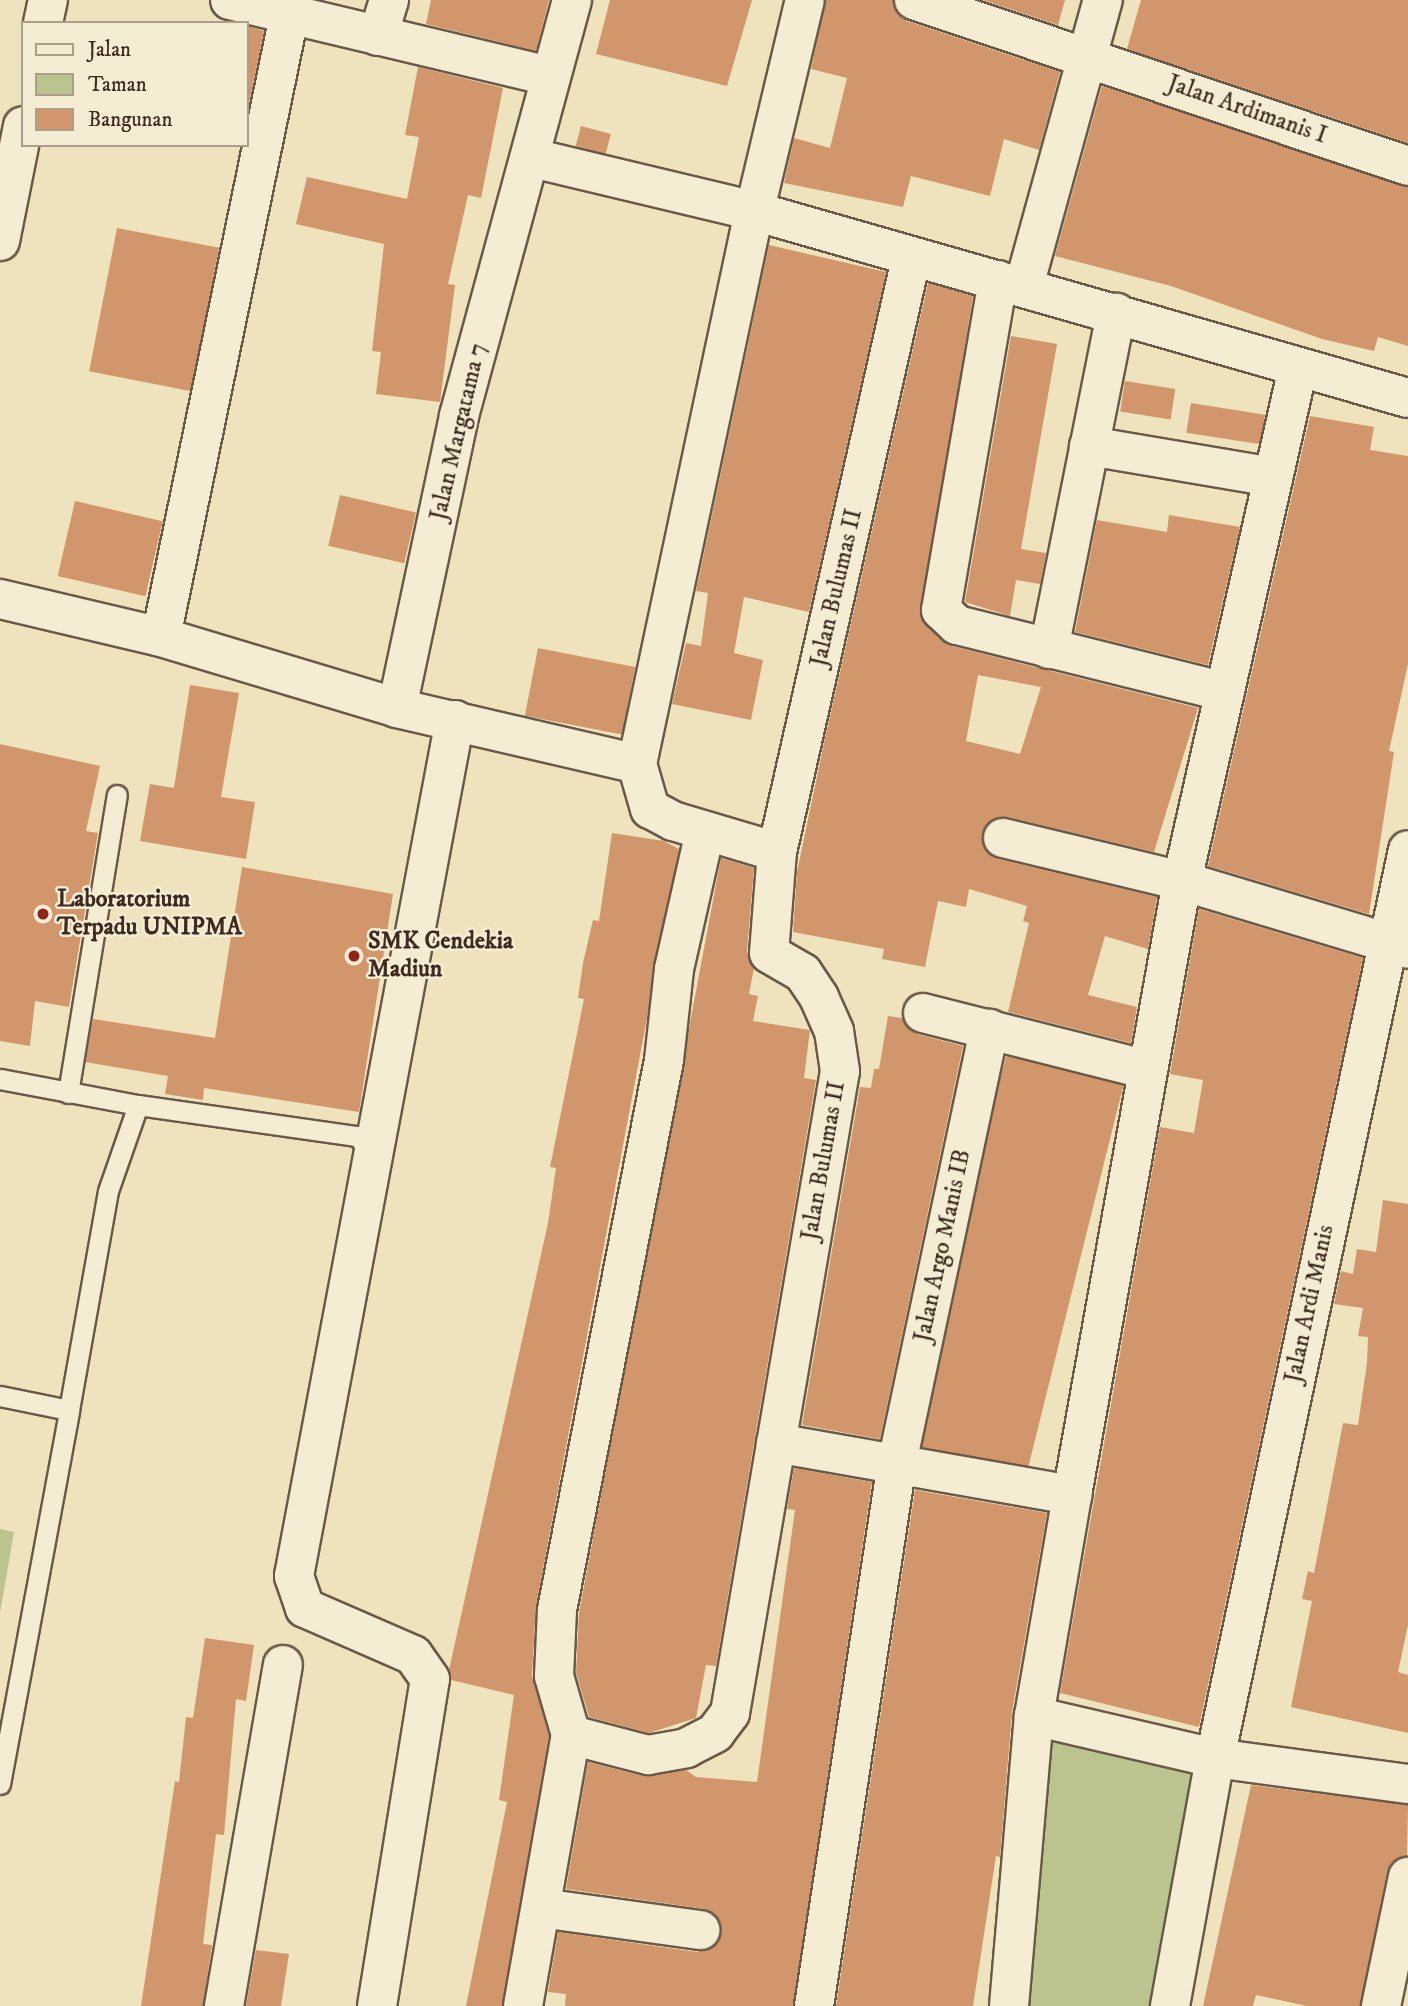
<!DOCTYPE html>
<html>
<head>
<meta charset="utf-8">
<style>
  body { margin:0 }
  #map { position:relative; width:1408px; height:2006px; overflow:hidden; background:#eee3bd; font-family:"IM FELL DW Pica",serif }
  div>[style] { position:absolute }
  .green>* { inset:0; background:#bbc38f }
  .building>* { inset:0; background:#d2966d; transform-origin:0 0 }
  .roads { filter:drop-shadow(2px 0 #6a5947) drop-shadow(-2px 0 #6a5947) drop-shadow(0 2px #6a5947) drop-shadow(0 -2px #6a5947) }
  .service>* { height:19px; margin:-9.5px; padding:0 9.5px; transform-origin:9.5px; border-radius:9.5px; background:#f4edd4 }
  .minor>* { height:38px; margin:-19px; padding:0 19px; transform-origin:19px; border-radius:19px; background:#f4edd4 }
  .dots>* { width:19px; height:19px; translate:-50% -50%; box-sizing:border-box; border:4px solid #f4edd4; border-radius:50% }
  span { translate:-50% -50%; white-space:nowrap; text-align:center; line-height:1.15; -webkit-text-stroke:5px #f4edd4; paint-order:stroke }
  .street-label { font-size:24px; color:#3e2b20 }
  .poi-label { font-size:24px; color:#3e2b20; font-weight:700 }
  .left { translate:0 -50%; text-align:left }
  .legend { position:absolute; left:21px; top:21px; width:228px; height:126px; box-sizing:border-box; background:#f4edd4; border:2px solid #ab9f8c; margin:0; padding:9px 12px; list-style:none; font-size:21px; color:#3e2b20 }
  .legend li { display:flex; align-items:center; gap:14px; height:35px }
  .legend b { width:35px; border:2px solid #ab9f8c }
</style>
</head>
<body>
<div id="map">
  <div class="green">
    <div style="clip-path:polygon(0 1529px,14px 1532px,0 1613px)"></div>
    <div style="clip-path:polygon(1044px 1732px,1200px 1765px,1155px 2006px,1018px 2006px)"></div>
  </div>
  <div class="building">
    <div style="clip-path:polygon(431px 0,549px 0,536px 51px,426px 24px)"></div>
    <div style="clip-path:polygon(610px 0,752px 0,727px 86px,596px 54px)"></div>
    <div style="clip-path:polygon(826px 0,893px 0,897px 14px,907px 21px,1060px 72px,1039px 150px,1004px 139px,990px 196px,911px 176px,903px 207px,784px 183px,794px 138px,830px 148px,847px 78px,811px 69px)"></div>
    <div style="clip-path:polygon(983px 0,1065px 0,1058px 25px)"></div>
    <div style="clip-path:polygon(1141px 0,1408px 0,1408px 143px,1127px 49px)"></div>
    <div style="clip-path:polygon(247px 26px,264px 31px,247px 113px)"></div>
    <div style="clip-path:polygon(418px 67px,503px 88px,481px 198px,468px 195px,448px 284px,455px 285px,440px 402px,376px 394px,381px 352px,372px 351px,384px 244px,296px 224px,307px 177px,407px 199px,419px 137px,405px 135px)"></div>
    <div style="clip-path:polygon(1102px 86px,1408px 187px,1408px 346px,1378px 337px,1374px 351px,1322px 339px,1171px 286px,1055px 256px)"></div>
    <div style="left:581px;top:126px;width:31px;height:21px;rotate:15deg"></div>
    <div style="left:117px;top:228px;width:104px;height:146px;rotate:11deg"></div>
    <div style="clip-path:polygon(769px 245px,886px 272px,809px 612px,744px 597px,734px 653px,763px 660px,751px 720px,672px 704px,686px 643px,701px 646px,708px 593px,696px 591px)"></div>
    <div style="clip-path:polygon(evenodd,928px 283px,973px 296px,921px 618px,952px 646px,1198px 708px,1154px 852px,1008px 817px,988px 823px,982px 834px,988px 853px,998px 859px,1157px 897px,1148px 949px,1105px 936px,1088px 995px,1137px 1007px,1131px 1043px,1008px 1012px,1029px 923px,1023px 921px,1027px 906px,969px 889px,966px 907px,938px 901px,925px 967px,882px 959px,884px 949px,793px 932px,797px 872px,824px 743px,928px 283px,978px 675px,1041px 687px,1020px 754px,966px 741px,978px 675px)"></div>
    <div style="clip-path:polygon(1011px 336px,1057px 344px,1021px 549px,1046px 553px,1040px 584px,1016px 580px,1010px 616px,965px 602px)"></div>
    <div style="left:1125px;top:381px;width:51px;height:31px;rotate:9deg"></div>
    <div style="left:1191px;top:403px;width:75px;height:30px;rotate:9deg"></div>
    <div style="clip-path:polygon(1310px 416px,1374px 427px,1370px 450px,1408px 456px,1408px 664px,1389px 751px,1394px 752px,1369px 914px,1208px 866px)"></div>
    <div style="left:340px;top:495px;width:78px;height:52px;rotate:13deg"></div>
    <div style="left:75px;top:501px;width:90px;height:77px;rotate:13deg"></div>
    <div style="clip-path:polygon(1169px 515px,1240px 527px,1208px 665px,1075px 632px,1097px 520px,1167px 532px)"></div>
    <div style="left:538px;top:648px;width:99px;height:69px;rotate:11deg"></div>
    <div style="clip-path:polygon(190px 685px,239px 693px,221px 797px,255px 802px,246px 859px,140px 841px,150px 784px,174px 788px)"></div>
    <div style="clip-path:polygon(0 744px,100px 766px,86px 831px,98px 833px,69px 1007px,35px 1001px,30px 1046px,0 1041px)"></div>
    <div style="clip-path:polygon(612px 833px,664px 841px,679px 849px,536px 1606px,532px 1675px,549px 1736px,502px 2006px,466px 2006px,507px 1802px,499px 1800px,514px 1695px,451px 1680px,449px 1670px,548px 1223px,556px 1168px,550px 1167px,584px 999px,578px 998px,583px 963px,593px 920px,599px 921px)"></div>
    <div style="clip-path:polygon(721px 858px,754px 868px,747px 951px,754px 968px,749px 994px,758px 996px,753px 1021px,810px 1030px,804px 1078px,816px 1080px,716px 1666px,706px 1665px,696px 1718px,649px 1733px,589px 1717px,576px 1673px,579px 1613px)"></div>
    <div style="clip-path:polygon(242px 867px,393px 894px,359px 1112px,204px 1088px,203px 1100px,165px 1094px,168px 1076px,85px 1062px,93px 1019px,215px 1038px)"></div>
    <div style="clip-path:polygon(1199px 909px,1363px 958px,1199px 1727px,1060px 1693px,1160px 1127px,1194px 1133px,1203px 1080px,1170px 1074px)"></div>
    <div style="clip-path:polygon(888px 1016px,902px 1018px,917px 1034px,963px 1046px,880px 1439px,802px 1425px,860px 1087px,871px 1088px,874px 1069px,879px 1069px)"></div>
    <div style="left:1006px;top:1056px;width:121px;height:400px;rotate:14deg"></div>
    <div style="clip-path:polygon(1383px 1200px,1408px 1204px,1408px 1625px,1398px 1672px,1408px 1675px,1408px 1733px,1291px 1707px,1312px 1601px,1302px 1599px,1308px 1571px,1314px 1573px,1343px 1423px,1358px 1425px,1367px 1363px,1368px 1337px,1358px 1336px,1363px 1308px,1334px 1304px,1341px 1271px,1353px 1274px,1357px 1249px,1376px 1252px)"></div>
    <div style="clip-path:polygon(794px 1468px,872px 1482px,793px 2006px,565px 2006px,566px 1994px,548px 1992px,558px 1932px,697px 1952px,718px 1943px,720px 1921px,704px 1909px,566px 1889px,588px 1762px,643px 1776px,686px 1770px,696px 1777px,757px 1782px,795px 1510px,787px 1509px)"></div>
    <div style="clip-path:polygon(915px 1490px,1047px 1513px,1012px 1712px,1000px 1857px,996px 1856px,973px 2006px,836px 2006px)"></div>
    <div style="clip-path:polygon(205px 1638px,254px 1645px,246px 1701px,236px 1699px,224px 1835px,216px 1834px,203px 1944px,212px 1945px,203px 2006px,141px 2006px,175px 1781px,179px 1782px,186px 1717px,193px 1718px)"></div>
    <div style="clip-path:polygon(1251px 1785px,1408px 1805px,1407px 1856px,1392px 1862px,1387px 1873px,1360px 2006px,1307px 2006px,1256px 1995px,1253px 2006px,1203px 2006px)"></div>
    <div style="clip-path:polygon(256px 1950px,289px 1954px,281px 2006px,246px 2006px)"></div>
  </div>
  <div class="roads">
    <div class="service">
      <div style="left:0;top:1079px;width:140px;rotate:10.7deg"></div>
      <div style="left:68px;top:1093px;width:302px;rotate:-80.7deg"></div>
      <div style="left:0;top:1396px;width:70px;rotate:11.5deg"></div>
      <div style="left:69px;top:1410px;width:222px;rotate:-79.9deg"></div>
      <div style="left:108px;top:1191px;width:91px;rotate:-70.8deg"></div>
      <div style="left:138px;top:1105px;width:221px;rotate:8.1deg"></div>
      <div style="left:357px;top:1136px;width:24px;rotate:48deg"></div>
      <div style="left:0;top:1784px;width:380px;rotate:-79.5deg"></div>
    </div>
    <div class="minor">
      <div style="left:230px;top:0;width:327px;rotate:13.4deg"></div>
      <div style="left:914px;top:0;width:521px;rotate:18.57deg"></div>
      <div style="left:43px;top:23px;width:24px;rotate:-78deg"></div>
      <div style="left:378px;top:36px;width:38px;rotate:-73deg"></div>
      <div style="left:532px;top:158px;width:228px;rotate:13.4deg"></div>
      <div style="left:754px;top:211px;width:680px;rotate:15.96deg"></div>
      <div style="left:0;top:241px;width:117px;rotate:-78.7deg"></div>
      <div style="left:998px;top:280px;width:335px;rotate:99.8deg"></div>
      <div style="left:941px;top:610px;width:22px;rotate:43deg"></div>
      <div style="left:957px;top:625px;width:276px;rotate:14deg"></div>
      <div style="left:1024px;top:286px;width:297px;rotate:-74.6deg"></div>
      <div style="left:1089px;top:446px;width:187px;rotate:9.6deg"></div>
      <div style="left:0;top:599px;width:165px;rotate:13.3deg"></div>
      <div style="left:161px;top:637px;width:246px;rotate:16.7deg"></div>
      <div style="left:397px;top:708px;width:246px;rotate:13.1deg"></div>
      <div style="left:161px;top:637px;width:634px;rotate:-78.35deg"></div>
      <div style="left:1049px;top:649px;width:343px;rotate:-78.7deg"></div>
      <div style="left:397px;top:708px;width:299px;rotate:-78deg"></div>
      <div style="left:459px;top:416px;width:431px;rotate:-74.8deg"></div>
      <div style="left:1003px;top:838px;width:184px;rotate:13.5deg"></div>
      <div style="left:1182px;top:881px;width:236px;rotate:16.7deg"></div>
      <div style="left:777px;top:852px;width:109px;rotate:-163.4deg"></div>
      <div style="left:673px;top:821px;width:26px;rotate:-152deg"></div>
      <div style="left:650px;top:809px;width:47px;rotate:-106.1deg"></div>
      <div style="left:637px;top:764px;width:550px;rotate:-78.04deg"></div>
      <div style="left:751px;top:226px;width:232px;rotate:-76.6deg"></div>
      <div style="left:923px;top:1013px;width:232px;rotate:14.2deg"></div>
      <div style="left:776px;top:1443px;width:301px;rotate:10deg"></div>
      <div style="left:1034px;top:1716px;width:186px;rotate:13.1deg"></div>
      <div style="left:1215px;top:1758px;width:195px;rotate:7.7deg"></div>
      <div style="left:571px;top:1735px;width:80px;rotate:14.6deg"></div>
      <div style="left:648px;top:1755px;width:39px;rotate:-10deg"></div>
      <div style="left:686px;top:1748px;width:33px;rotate:-27deg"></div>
      <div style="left:715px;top:1733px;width:25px;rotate:-53deg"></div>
      <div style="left:730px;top:1713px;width:651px;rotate:-80.28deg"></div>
      <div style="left:840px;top:1071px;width:40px;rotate:-98.5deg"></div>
      <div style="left:834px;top:1031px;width:37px;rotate:-114deg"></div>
      <div style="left:819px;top:997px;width:29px;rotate:-124deg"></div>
      <div style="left:803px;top:973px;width:39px;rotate:-150deg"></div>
      <div style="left:769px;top:953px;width:101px;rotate:-85.5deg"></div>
      <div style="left:777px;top:852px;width:608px;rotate:-77.27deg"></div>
      <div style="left:541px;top:1908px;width:161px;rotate:7.9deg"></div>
      <div style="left:224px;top:2006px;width:346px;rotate:-80.2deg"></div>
      <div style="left:377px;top:2006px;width:331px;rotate:-80.8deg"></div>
      <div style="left:430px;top:1679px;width:29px;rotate:-125deg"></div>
      <div style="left:413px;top:1655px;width:118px;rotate:-156.5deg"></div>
      <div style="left:305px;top:1608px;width:34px;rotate:-109deg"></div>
      <div style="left:294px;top:1576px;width:871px;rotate:-79.35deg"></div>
      <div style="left:523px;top:2006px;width:275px;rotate:-80deg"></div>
      <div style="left:571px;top:1735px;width:61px;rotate:-106.1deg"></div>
      <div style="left:554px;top:1676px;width:66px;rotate:-87.4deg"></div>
      <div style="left:557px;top:1610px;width:560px;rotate:-78.99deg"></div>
      <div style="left:664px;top:1060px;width:92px;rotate:-83.7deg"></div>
      <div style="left:674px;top:969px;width:141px;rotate:-77.3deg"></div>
      <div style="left:814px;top:2006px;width:549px;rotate:-81.31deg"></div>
      <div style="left:897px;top:1463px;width:444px;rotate:-78deg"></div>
      <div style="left:1009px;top:2006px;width:291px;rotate:-85.1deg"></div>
      <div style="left:1034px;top:1716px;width:224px;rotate:-80.2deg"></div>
      <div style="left:1072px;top:1495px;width:624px;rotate:-79.84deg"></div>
      <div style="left:1182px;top:881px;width:526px;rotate:-77.26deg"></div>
      <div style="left:1170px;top:2006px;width:252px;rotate:-79.7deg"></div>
      <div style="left:1215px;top:1758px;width:928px;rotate:-78deg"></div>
      <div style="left:1381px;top:2006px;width:132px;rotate:-78.2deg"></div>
    </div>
  </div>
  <div class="dots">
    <div style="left:43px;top:914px;background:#8f2418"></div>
    <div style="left:354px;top:956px;background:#8f2418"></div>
  </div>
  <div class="street-label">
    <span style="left:1247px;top:110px;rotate:19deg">Jalan Ardimanis I</span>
    <span style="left:459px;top:432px;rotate:-77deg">Jalan Margatama 7</span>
    <span style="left:837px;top:588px;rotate:-77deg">Jalan Bulumas II</span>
    <span style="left:824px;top:1161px;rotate:-80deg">Jalan Bulumas II</span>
    <span style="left:943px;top:1246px;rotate:-78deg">Jalan Argo Manis IB</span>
    <span style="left:1310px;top:1304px;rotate:-78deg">Jalan Ardi Manis</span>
  </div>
  <div class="poi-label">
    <span class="left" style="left:57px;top:914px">Laboratorium<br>Terpadu UNIPMA</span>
    <span class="left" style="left:368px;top:956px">SMK Cendekia<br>Madiun</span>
  </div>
  <ul class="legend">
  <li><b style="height:9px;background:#f4edd4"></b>Jalan</li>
  <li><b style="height:19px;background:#bbc38f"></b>Taman</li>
  <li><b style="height:19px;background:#d2966d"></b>Bangunan</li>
  </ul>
</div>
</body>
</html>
